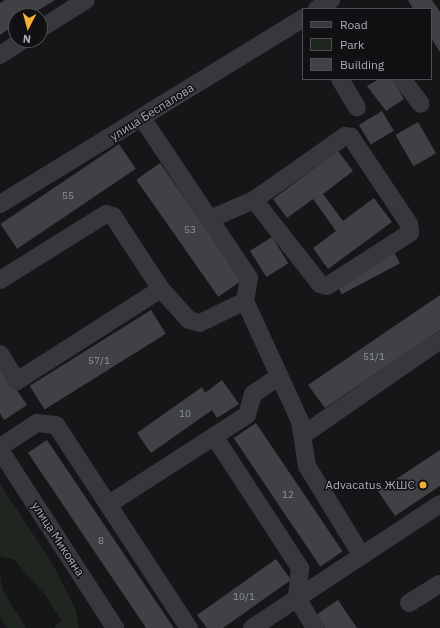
<!DOCTYPE html>
<html>
<head>
<meta charset="utf-8">
<style>
  body { margin:0 }
  #map { position:relative; width:440px; height:628px; overflow:hidden; background:#161618; font-family:"IBM Plex Sans",sans-serif }
  div>[style] { position:absolute }
  .green>* { inset:0; background:#1e261f }
  .building>* { inset:0; background:#404145; transform-origin:0 0 }
  .minor>* { height:18px; margin:-9px; padding:0 9px; transform-origin:9px; border-radius:9px; background:#37383d }
  .dots>* { width:11px; height:11px; translate:-50% -50%; box-sizing:border-box; border:2px solid #111113; border-radius:50% }
  span { translate:-50% -50%; white-space:nowrap; text-align:center; line-height:1.15; -webkit-text-stroke:3px #111113; paint-order:stroke }
  .number-label { font-size:10px; color:#8e929b }
  .number-label span { -webkit-text-stroke-width:0 }
  .street-label { font-size:12px; color:#a8adb8 }
  .poi-label { font-size:12px; color:#a8adb8 }
  .right { translate:-100% -50%; text-align:right }
  .legend { position:absolute; left:302px; top:8px; width:130px; height:72px; box-sizing:border-box; background:#111113; border:1px solid #4d4f55; margin:0; padding:5px 7px; list-style:none; font-size:12px; color:#a8adb8 }
  .legend li { display:flex; align-items:center; gap:8px; height:20px }
  .legend b { width:20px; border:1px solid #4d4f55 }
  .north { position:absolute; left:8px; top:8px; width:40px; height:40px; box-sizing:border-box; background:#111113; border:1px solid #4d4f55; border-radius:50%; rotate:186deg; font-size:11px; font-weight:700; line-height:16px; text-align:center; color:#a8adb8 }
  .north::after { content:''; display:block; margin:auto; width:14px; height:18px; background:#f2b134; clip-path:polygon(50% 0,100% 100%,50% 72%,0 100%) }
</style>
</head>
<body>
<div id="map">
  <div class="green">
    <div style="clip-path:polygon(0 484px,52px 563px,76px 610px,79px 628px,54px 628px,61px 620px,45px 595px,14px 560px,0 556px)"></div>
    <div style="clip-path:polygon(0 571px,2px 589px,26px 628px,8px 628px,0 618px)"></div>
  </div>
  <div class="building">
    <div style="clip-path:polygon(5px 0,55px 0,29px 16px,16px 16px,16px 24px,0 35px,0 3px)"></div>
    <div style="clip-path:polygon(408px 0,432px 0,440px 12px,440px 52px,431px 38px,431px 9px,413px 9px)"></div>
    <div style="clip-path:polygon(379px 79px,392px 79px,404px 99px,386px 111px,367px 86px)"></div>
    <div style="left:382px;top:111px;width:23px;height:27px;rotate:59deg"></div>
    <div style="left:418px;top:122px;width:36px;height:26px;rotate:60deg"></div>
    <div style="left:119px;top:144px;width:30px;height:143px;rotate:56deg"></div>
    <div style="clip-path:polygon(338px 151px,353px 171px,323px 194px,343px 221px,374px 198px,392px 222px,328px 269px,313px 248px,336px 231px,313px 199px,287px 218px,273px 199px)"></div>
    <div style="left:160px;top:163px;width:143px;height:29px;rotate:55deg"></div>
    <div style="left:272px;top:237px;width:31px;height:26px;rotate:58deg"></div>
    <div style="left:393px;top:250px;width:15px;height:66px;rotate:62deg"></div>
    <div style="clip-path:polygon(440px 295px,440px 330px,325px 408px,308px 385px)"></div>
    <div style="left:151px;top:310px;width:28px;height:143px;rotate:58deg"></div>
    <div style="clip-path:polygon(0 365px,27px 405px,4px 420px,0 413px)"></div>
    <div style="clip-path:polygon(222px 380px,239px 404px,217px 418px,212px 410px,151px 453px,137px 433px,202px 387px,205px 393px)"></div>
    <div style="left:256px;top:423px;width:155px;height:27px;rotate:56deg"></div>
    <div style="left:47px;top:440px;width:227px;height:23px;rotate:56deg"></div>
    <div style="clip-path:polygon(440px 450px,440px 486px,395px 516px,378px 491px)"></div>
    <div style="clip-path:polygon(276px 559px,291px 580px,223px 628px,207px 628px,197px 615px)"></div>
    <div style="clip-path:polygon(338px 600px,357px 628px,325px 628px,316px 615px)"></div>
  </div>
  <div class="minor">
    <div style="left:317px;top:9px;width:17px;rotate:-33deg"></div>
    <div style="left:40px;top:29px;width:54px;rotate:-32.2deg"></div>
    <div style="left:0;top:55px;width:27px;rotate:-33deg"></div>
    <div style="left:340px;top:79px;width:33px;rotate:59deg"></div>
    <div style="left:402px;top:79px;width:31px;rotate:53deg"></div>
    <div style="left:142px;top:118px;width:192px;rotate:56.2deg"></div>
    <div style="left:249px;top:278px;width:23px;rotate:100deg"></div>
    <div style="left:245px;top:301px;width:132px;rotate:65.4deg"></div>
    <div style="left:300px;top:421px;width:46px;rotate:81.2deg"></div>
    <div style="left:307px;top:466px;width:105px;rotate:58.6deg"></div>
    <div style="left:0;top:204px;width:356px;rotate:-31.5deg"></div>
    <div style="left:210px;top:219px;width:48px;rotate:-23.4deg"></div>
    <div style="left:254px;top:200px;width:107px;rotate:51.8deg"></div>
    <div style="left:320px;top:284px;width:7px;rotate:16deg"></div>
    <div style="left:327px;top:286px;width:98px;rotate:-32.6deg"></div>
    <div style="left:410px;top:233px;width:9px;rotate:-96deg"></div>
    <div style="left:409px;top:224px;width:105px;rotate:-123.7deg"></div>
    <div style="left:351px;top:137px;width:6px;rotate:-171deg"></div>
    <div style="left:345px;top:136px;width:111px;rotate:144.9deg"></div>
    <div style="left:0;top:280px;width:125px;rotate:-31.9deg"></div>
    <div style="left:106px;top:214px;width:7px;rotate:16deg"></div>
    <div style="left:113px;top:216px;width:87px;rotate:56.7deg"></div>
    <div style="left:161px;top:289px;width:42px;rotate:47.9deg"></div>
    <div style="left:189px;top:320px;width:11px;rotate:15deg"></div>
    <div style="left:200px;top:323px;width:50px;rotate:-26.1deg"></div>
    <div style="left:0;top:354px;width:32px;rotate:58deg"></div>
    <div style="left:17px;top:381px;width:171px;rotate:-32.6deg"></div>
    <div style="left:303px;top:435px;width:167px;rotate:-34.7deg"></div>
    <div style="left:214px;top:436px;width:158px;rotate:56.9deg"></div>
    <div style="left:300px;top:568px;width:30px;rotate:96deg"></div>
    <div style="left:297px;top:598px;width:35px;rotate:59deg"></div>
    <div style="left:0;top:447px;width:44px;rotate:-33deg"></div>
    <div style="left:37px;top:423px;width:19px;rotate:6deg"></div>
    <div style="left:56px;top:425px;width:243px;rotate:56.8deg"></div>
    <div style="left:0;top:450px;width:212px;rotate:57.1deg"></div>
    <div style="left:109px;top:504px;width:164px;rotate:-32.8deg"></div>
    <div style="left:247px;top:415px;width:22px;rotate:-74deg"></div>
    <div style="left:253px;top:394px;width:32px;rotate:-34deg"></div>
    <div style="left:409px;top:603px;width:36px;rotate:-32deg"></div>
    <div style="left:252px;top:628px;width:225px;rotate:-33.4deg"></div>
  </div>
  <div class="dots">
    <div style="left:423px;top:485px;background:#f2b134"></div>
  </div>
  <div class="number-label">
    <span style="left:68px;top:196px">55</span>
    <span style="left:190px;top:230px">53</span>
    <span style="left:374px;top:357px">51/1</span>
    <span style="left:99px;top:361px">57/1</span>
    <span style="left:185px;top:414px">10</span>
    <span style="left:288px;top:495px">12</span>
    <span style="left:101px;top:541px">8</span>
    <span style="left:244px;top:597px">10/1</span>
  </div>
  <div class="street-label">
    <span style="left:152px;top:112px;rotate:-32deg">улица Беспалова</span>
    <span style="left:58px;top:539px;rotate:57deg">улица Микояна</span>
  </div>
  <div class="poi-label">
    <span class="right" style="left:415px;top:485px">Advacatus ЖШС</span>
  </div>
  <ul class="legend">
  <li><b style="height:5px;background:#37383d"></b>Road</li>
  <li><b style="height:11px;background:#1e261f"></b>Park</li>
  <li><b style="height:11px;background:#404145"></b>Building</li>
  </ul>
  <div class="north">N</div>
</div>
</body>
</html>
